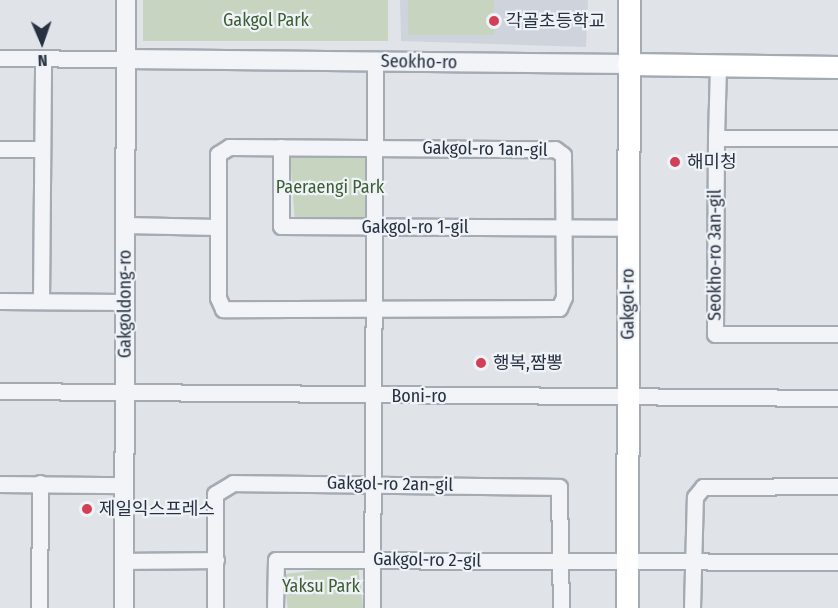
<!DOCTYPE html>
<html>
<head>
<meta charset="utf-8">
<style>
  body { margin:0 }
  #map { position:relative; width:838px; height:608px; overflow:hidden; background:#e0e4e9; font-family:"Fira Sans Condensed","Noto Sans KR",sans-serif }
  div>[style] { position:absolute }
  .built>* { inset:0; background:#ced3dc }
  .green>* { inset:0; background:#c6d4c0; transform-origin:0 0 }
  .roads { filter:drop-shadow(2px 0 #a5abb3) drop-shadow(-2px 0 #a5abb3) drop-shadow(0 2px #a5abb3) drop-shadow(0 -2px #a5abb3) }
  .minor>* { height:15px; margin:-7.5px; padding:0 7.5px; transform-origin:7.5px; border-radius:7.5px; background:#f3f4f7 }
  .tertiary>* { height:18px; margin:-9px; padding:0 9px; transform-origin:9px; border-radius:9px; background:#f3f4f7 }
  .secondary>* { height:21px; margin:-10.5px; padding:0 10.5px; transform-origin:10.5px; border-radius:10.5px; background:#fff }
  .dots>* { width:16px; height:16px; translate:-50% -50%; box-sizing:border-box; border:3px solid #eff3f7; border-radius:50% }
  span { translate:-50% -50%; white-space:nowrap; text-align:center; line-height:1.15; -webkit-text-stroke:4.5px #eff3f7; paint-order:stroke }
  .park-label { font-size:18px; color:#3d5e34 }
  .poi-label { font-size:18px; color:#283141 }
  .left { translate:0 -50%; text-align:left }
  .street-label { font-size:18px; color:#283141 }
  .north { position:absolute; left:12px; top:12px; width:60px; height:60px; -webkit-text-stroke:4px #eff3f7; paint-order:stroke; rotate:178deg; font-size:16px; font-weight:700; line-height:24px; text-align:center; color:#283141 }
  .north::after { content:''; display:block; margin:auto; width:21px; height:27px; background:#283141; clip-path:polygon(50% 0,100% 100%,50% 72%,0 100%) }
</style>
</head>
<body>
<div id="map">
  <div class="built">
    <div style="clip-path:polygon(400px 0,588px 0,586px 47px,401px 41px)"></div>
  </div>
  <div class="green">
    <div style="left:143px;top:0;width:245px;height:41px"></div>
    <div style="left:408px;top:0;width:86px;height:35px"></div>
    <div style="clip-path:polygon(364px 151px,368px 156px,365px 222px,295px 223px,290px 157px)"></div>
    <div style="left:358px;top:565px;width:43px;height:75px;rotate:83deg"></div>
  </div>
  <div class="roads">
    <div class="minor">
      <div style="left:0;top:58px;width:126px;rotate:0.5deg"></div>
      <div style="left:716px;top:138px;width:73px;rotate:-88.4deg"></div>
      <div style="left:838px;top:138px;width:122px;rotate:180deg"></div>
      <div style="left:716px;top:138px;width:196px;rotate:90.3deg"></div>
      <div style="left:715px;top:334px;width:123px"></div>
      <div style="left:229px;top:147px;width:326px;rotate:0.4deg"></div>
      <div style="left:555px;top:149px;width:10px;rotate:37deg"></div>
      <div style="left:563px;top:155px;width:142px;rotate:89.6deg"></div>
      <div style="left:564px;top:297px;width:12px;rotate:114deg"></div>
      <div style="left:559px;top:308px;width:336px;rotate:179.8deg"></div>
      <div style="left:223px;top:309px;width:12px;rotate:-114deg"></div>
      <div style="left:218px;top:298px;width:144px;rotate:-90deg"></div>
      <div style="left:218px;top:154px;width:13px;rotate:-32deg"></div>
      <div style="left:281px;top:147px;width:79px;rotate:90deg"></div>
      <div style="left:281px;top:226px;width:347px;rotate:0.3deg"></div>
      <div style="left:0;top:149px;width:42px"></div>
      <div style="left:125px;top:225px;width:92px;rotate:1.2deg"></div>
      <div style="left:0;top:301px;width:125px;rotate:0.5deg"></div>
      <div style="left:41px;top:301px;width:243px;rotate:-89.5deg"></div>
      <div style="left:0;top:391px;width:838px;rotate:0.48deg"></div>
      <div style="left:0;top:484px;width:123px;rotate:0.5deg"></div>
      <div style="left:125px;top:561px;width:91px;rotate:-0.6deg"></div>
      <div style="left:39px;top:608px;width:125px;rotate:-89.5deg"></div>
      <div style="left:215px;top:608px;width:114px;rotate:-90deg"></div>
      <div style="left:215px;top:494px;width:21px;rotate:-31deg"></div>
      <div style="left:233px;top:483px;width:326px;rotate:0.7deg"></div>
      <div style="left:559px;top:487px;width:121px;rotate:89.1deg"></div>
      <div style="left:275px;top:608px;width:48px;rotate:-88.8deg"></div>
      <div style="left:276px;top:560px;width:562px;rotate:0.2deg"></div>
      <div style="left:372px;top:608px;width:546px;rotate:-89.69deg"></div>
      <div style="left:692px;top:608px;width:111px;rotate:-88.5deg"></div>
      <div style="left:695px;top:497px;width:13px;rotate:-51deg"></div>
      <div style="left:703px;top:487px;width:135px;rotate:-0.4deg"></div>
    </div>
    <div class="tertiary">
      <div style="left:126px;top:59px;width:502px;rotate:0.57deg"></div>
      <div style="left:124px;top:608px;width:608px;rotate:-89.81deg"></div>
    </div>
    <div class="secondary">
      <div style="left:628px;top:64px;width:210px;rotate:0.8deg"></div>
      <div style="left:627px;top:608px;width:608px;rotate:-89.81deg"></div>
    </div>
  </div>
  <div class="dots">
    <div style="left:494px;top:21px;background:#d43f58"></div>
    <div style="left:675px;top:162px;background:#d43f58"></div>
    <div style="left:481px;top:363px;background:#d43f58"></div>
    <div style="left:87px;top:509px;background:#d43f58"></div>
  </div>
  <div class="park-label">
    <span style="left:266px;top:20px">Gakgol Park</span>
    <span style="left:330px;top:187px">Paeraengi Park</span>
    <span style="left:321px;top:586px">Yaksu Park</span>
  </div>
  <div class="poi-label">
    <span class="left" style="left:506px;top:21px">각골초등학교</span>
    <span class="left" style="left:687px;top:162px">해미청</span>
    <span class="left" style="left:493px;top:363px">행복,짬뽕</span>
    <span class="left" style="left:99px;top:509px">제일익스프레스</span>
  </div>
  <div class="street-label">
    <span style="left:419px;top:62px;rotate:1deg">Seokho-ro</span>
    <span style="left:485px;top:149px;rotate:1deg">Gakgol-ro 1an-gil</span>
    <span style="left:415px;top:227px">Gakgol-ro 1-gil</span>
    <span style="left:715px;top:255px;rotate:-90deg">Seokho-ro 3an-gil</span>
    <span style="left:125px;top:304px;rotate:-90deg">Gakgoldong-ro</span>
    <span style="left:628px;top:304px;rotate:-90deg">Gakgol-ro</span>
    <span style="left:419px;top:396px">Boni-ro</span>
    <span style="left:390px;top:484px;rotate:1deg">Gakgol-ro 2an-gil</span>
    <span style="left:427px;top:560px;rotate:1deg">Gakgol-ro 2-gil</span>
  </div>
  <div class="north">N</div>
</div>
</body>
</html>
